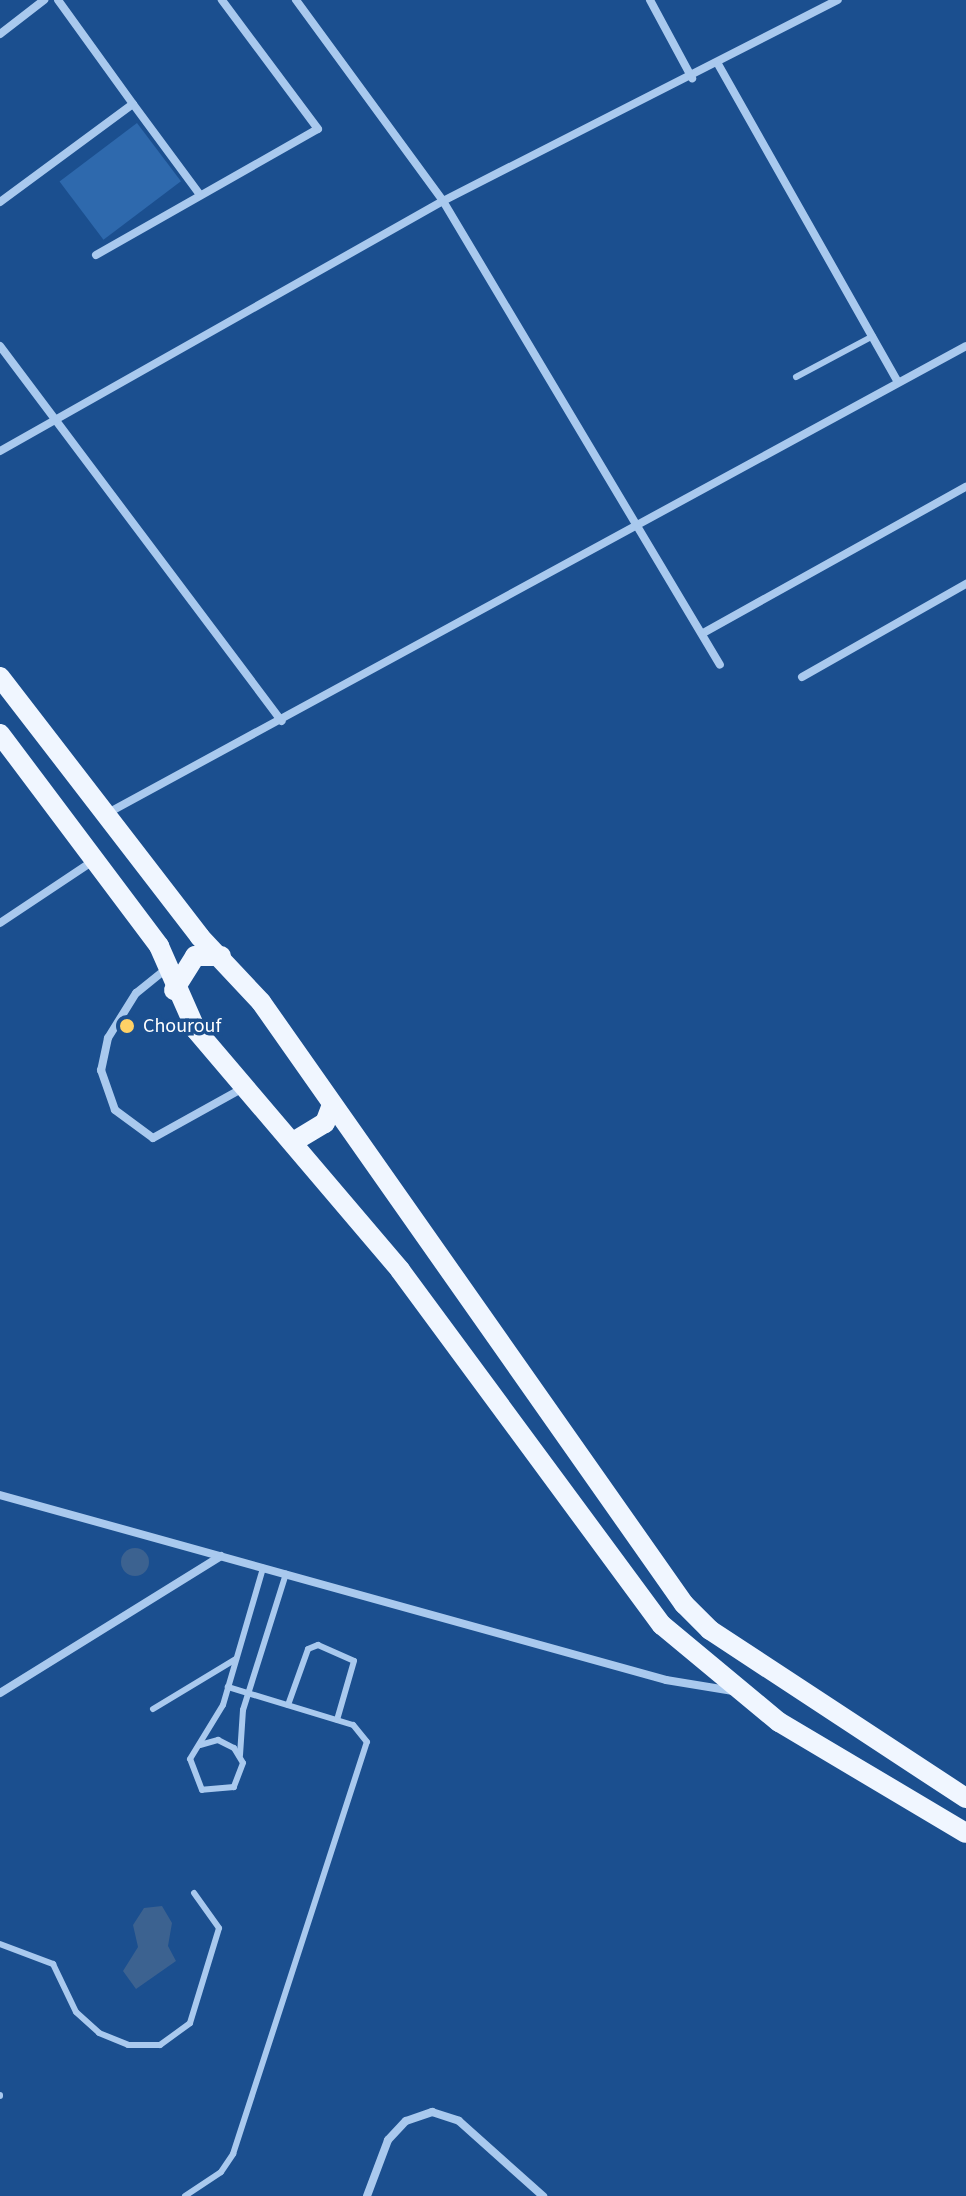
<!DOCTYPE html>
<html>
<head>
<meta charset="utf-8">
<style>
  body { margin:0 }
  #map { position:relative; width:966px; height:2196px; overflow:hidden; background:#1b4f8f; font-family:"Source Sans 3",sans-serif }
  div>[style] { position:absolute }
  .green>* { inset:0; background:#2e69ad; transform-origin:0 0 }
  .water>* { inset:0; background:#3c6290 }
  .round { border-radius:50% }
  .service>* { height:6px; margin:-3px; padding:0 3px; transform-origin:3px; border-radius:3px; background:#a9c9ee }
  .minor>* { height:8px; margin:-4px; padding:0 4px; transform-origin:4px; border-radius:4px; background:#a9c9ee }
  .primary>* { height:20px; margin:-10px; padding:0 10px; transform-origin:10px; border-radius:10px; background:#f0f6ff }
  .dots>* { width:22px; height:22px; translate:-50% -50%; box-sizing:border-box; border:4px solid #1b4f8f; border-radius:50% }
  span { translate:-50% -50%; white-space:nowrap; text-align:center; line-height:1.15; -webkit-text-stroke:7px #1b4f8f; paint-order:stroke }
  .poi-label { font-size:20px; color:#fff }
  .left { translate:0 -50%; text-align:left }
</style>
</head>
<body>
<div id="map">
  <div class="green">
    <div style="left:137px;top:123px;width:73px;height:97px;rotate:53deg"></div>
  </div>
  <div class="water">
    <div class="round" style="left:121px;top:1548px;width:28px;height:28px"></div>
    <div style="clip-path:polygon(162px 1906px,172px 1923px,168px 1946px,176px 1961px,136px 1989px,123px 1971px,138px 1947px,133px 1925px,144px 1908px)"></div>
  </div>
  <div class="service">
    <div style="left:796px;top:377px;width:87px;rotate:-28deg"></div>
    <div style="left:288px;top:1705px;width:59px;rotate:-70.3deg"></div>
    <div style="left:308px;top:1649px;width:11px;rotate:-22deg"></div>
    <div style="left:318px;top:1645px;width:39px;rotate:24deg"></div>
    <div style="left:354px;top:1661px;width:61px;rotate:106.1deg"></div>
    <div style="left:153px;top:1709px;width:97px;rotate:-31.1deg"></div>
    <div style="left:200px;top:1745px;width:19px;rotate:-16deg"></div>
    <div style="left:218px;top:1740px;width:18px;rotate:27deg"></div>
    <div style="left:234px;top:1748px;width:17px;rotate:59deg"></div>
    <div style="left:243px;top:1763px;width:26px;rotate:111deg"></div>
    <div style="left:234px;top:1787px;width:32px;rotate:175deg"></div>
    <div style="left:202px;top:1790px;width:33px;rotate:-111deg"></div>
    <div style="left:190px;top:1759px;width:63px;rotate:-58.6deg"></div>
    <div style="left:223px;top:1705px;width:143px;rotate:-73.7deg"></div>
    <div style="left:240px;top:1755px;width:45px;rotate:-86.2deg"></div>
    <div style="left:243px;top:1710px;width:143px;rotate:-72.5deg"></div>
    <div style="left:0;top:1944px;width:57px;rotate:20.7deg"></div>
    <div style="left:53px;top:1964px;width:53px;rotate:64.4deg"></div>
    <div style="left:76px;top:2012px;width:31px;rotate:42deg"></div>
    <div style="left:99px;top:2033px;width:31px;rotate:22deg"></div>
    <div style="left:128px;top:2045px;width:32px"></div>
    <div style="left:160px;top:2045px;width:37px;rotate:-36deg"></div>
    <div style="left:190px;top:2023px;width:99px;rotate:-73deg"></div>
    <div style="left:219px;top:1928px;width:43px;rotate:-125.5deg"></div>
    <div style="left:0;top:2096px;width:1px;rotate:-90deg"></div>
    <div style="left:185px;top:2196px;width:43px;rotate:-33.7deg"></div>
    <div style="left:221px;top:2172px;width:22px;rotate:-56deg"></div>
    <div style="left:233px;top:2154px;width:433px;rotate:-72deg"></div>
    <div style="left:367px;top:1742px;width:22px;rotate:-129deg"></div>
    <div style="left:353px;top:1725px;width:131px;rotate:-163.1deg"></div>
  </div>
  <div class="minor">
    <div style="left:296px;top:0;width:249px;rotate:53.8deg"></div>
    <div style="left:443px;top:201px;width:540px;rotate:59.16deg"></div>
    <div style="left:650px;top:0;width:89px;rotate:61.7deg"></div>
    <div style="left:0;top:34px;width:56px;rotate:-37.7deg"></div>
    <div style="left:718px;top:64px;width:365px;rotate:60.5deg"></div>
    <div style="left:133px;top:104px;width:113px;rotate:53.6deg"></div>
    <div style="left:0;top:202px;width:165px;rotate:-36.4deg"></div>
    <div style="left:133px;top:104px;width:128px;rotate:-125.8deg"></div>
    <div style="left:96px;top:255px;width:255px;rotate:-29.6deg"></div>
    <div style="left:318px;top:129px;width:161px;rotate:-126.7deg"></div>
    <div style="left:0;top:346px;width:469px;rotate:53.1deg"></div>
    <div style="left:0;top:451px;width:509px;rotate:-29.44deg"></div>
    <div style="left:443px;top:201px;width:443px;rotate:-27deg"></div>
    <div style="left:705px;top:632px;width:299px;rotate:-29.1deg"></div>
    <div style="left:802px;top:677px;width:189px;rotate:-29.6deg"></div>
    <div style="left:106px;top:814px;width:979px;rotate:-28.55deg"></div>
    <div style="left:0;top:923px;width:112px;rotate:-33.7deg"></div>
    <div style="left:166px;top:969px;width:38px;rotate:141deg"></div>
    <div style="left:136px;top:993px;width:53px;rotate:121.9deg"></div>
    <div style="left:108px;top:1038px;width:33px;rotate:102deg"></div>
    <div style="left:101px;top:1070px;width:42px;rotate:70.7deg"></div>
    <div style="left:115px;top:1110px;width:47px;rotate:36.4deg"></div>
    <div style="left:153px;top:1138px;width:105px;rotate:-29deg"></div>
    <div style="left:0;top:1495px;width:691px;rotate:15.52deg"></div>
    <div style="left:666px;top:1680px;width:68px;rotate:9.3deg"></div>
    <div style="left:0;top:1693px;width:260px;rotate:-31.8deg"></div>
    <div style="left:367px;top:2196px;width:60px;rotate:-69.4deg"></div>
    <div style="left:388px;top:2140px;width:26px;rotate:-47deg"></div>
    <div style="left:406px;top:2121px;width:28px;rotate:-19deg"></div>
    <div style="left:432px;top:2112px;width:28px;rotate:18deg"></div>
    <div style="left:459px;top:2121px;width:113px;rotate:41.8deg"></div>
  </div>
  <div class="primary">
    <div style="left:0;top:677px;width:328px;rotate:52.4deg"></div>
    <div style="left:200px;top:937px;width:89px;rotate:46.8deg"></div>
    <div style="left:261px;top:1002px;width:736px;rotate:54.91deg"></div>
    <div style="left:684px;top:1604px;width:37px;rotate:45deg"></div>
    <div style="left:710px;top:1630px;width:306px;rotate:33.3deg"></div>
    <div style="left:0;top:734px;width:265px;rotate:53.1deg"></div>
    <div style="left:159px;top:946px;width:92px;rotate:66.2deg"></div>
    <div style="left:196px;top:1030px;width:315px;rotate:49.6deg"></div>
    <div style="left:400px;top:1270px;width:441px;rotate:53.6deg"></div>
    <div style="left:662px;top:1625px;width:152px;rotate:39.7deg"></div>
    <div style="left:779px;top:1722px;width:217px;rotate:30.7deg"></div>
    <div style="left:174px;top:990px;width:40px;rotate:-58deg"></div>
    <div style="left:195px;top:956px;width:26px"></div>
    <div style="left:293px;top:1142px;width:37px;rotate:-31deg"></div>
    <div style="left:325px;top:1123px;width:17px;rotate:-69deg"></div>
  </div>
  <div class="dots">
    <div style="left:127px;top:1026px;background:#ffd166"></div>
  </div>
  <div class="poi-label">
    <span class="left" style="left:143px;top:1026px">Chourouf</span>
  </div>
</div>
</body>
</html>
